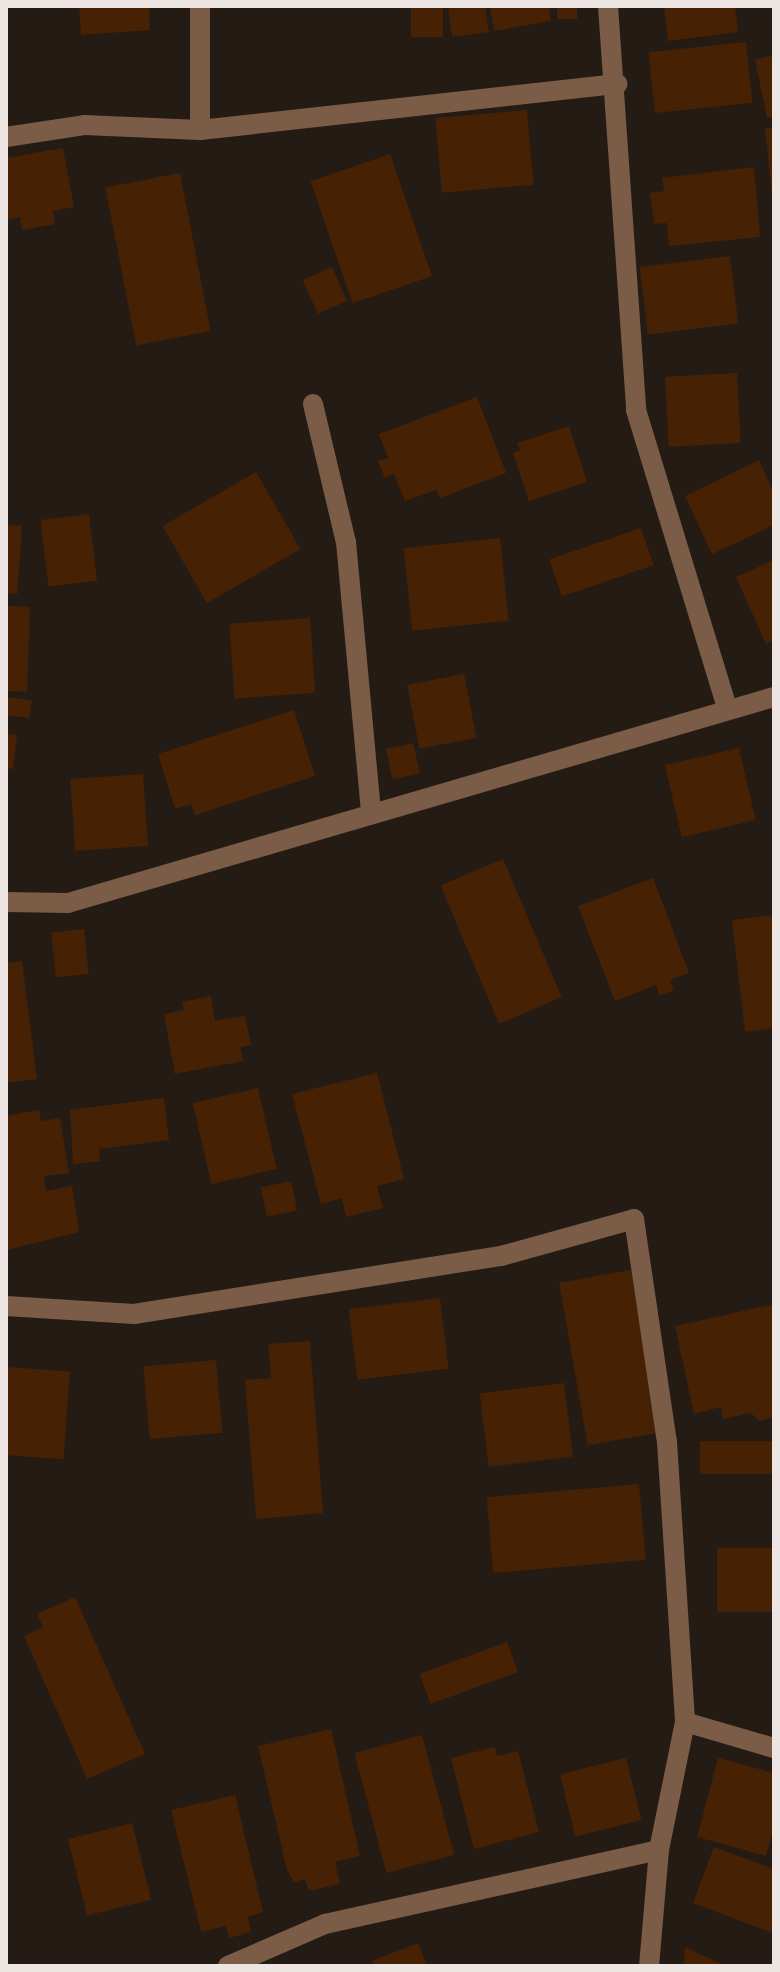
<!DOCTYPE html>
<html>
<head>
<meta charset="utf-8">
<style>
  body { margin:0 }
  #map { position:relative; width:780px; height:1972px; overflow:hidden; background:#251b15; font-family:"PT Serif",serif }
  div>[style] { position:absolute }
  .building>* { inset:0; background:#472104; transform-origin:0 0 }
  .minor>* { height:20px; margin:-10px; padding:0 10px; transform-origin:10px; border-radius:10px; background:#7b5c46 }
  span { translate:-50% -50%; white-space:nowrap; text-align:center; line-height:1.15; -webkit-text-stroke:8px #1b120c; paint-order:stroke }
  .frame { position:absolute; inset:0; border:8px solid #ece5e1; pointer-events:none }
</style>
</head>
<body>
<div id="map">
  <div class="building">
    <div style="clip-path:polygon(79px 6px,149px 6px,150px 30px,81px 35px)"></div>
    <div style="left:411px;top:6px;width:32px;height:31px"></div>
    <div style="clip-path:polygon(448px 6px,485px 6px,489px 32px,452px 37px)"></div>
    <div style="clip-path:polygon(490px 6px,549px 6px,551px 21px,494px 31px)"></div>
    <div style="left:557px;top:6px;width:20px;height:13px"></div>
    <div style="clip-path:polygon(664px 6px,735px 6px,738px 32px,668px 41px)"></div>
    <div style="left:746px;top:42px;width:61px;height:98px;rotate:84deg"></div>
    <div style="clip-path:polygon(774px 55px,774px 116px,767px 118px,755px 60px)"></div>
    <div style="left:527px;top:110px;width:75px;height:92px;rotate:85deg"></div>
    <div style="clip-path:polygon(774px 127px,774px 196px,772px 196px,765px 128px)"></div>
    <div style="clip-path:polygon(63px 148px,74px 207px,53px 211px,55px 224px,22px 230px,20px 217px,6px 220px,6px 158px)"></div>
    <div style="left:390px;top:154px;width:129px;height:84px;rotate:71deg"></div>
    <div style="clip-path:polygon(754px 167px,760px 237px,669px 246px,667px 223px,654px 224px,650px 193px,664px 191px,662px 178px)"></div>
    <div style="left:180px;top:173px;width:161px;height:76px;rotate:79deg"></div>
    <div style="left:730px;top:256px;width:68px;height:91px;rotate:83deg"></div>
    <div style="left:332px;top:267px;width:37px;height:32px;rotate:66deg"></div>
    <div style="left:737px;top:373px;width:70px;height:72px;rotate:87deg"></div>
    <div style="clip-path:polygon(477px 397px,506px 473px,440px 498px,436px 490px,405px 501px,394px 474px,385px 478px,378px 461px,388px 458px,379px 434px)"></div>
    <div style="clip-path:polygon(569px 426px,587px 482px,529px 501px,513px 453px,520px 450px,517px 443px)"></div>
    <div style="clip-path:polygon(759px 460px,774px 493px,774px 525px,712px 554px,685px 496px)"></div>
    <div style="left:256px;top:472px;width:89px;height:108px;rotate:60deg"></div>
    <div style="left:89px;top:514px;width:67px;height:49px;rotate:83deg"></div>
    <div style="left:6px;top:525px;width:16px;height:68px;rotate:4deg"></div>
    <div style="left:641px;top:528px;width:39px;height:97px;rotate:71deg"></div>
    <div style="left:500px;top:538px;width:83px;height:97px;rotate:84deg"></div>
    <div style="clip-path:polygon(774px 560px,774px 640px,766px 644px,736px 577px)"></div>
    <div style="left:6px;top:606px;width:24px;height:85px;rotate:2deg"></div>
    <div style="left:310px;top:618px;width:75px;height:81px;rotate:86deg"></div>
    <div style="left:464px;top:674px;width:65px;height:58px;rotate:79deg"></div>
    <div style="left:6px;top:697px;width:26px;height:18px;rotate:7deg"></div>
    <div style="clip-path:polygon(294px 710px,315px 776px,195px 815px,191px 804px,175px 809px,158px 754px)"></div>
    <div style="clip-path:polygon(6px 734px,17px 735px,13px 769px,6px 768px)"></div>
    <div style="left:413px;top:743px;width:31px;height:28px;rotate:77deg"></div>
    <div style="left:739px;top:748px;width:74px;height:76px;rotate:77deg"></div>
    <div style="left:143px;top:774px;width:72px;height:73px;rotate:86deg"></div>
    <div style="left:503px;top:859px;width:150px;height:68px;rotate:67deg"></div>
    <div style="clip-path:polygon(653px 878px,689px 973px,670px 980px,674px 990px,660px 996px,656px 985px,615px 1001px,578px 906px)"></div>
    <div style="clip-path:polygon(774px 915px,774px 1028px,745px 1032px,732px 920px)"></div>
    <div style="left:84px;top:929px;width:45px;height:33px;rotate:84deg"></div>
    <div style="clip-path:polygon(22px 961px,37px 1079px,6px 1083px,6px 963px)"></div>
    <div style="clip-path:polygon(211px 996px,215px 1021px,245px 1016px,251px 1045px,240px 1047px,243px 1061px,175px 1074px,164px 1014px,184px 1010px,182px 1002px)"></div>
    <div style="clip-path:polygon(377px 1073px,404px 1179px,377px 1186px,383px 1208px,346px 1217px,342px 1198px,321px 1204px,292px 1094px)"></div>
    <div style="left:258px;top:1088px;width:83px;height:67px;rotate:77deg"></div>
    <div style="clip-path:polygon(164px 1098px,169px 1140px,99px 1149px,100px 1161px,73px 1164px,70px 1110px)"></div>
    <div style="clip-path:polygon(39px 1110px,41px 1121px,60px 1118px,69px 1173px,44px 1176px,46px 1191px,72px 1186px,79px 1232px,6px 1250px,6px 1116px)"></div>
    <div style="left:291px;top:1181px;width:30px;height:31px;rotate:78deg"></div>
    <div style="left:631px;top:1270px;width:165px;height:73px;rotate:80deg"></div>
    <div style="left:440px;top:1298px;width:71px;height:92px;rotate:83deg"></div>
    <div style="clip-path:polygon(774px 1304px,774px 1417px,759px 1421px,751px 1413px,723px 1419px,721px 1407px,694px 1414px,675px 1326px)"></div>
    <div style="clip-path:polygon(310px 1341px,323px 1513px,256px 1519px,245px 1380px,271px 1378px,268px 1344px)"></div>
    <div style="left:216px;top:1360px;width:73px;height:73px;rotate:85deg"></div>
    <div style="left:6px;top:1367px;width:64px;height:88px;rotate:4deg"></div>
    <div style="left:564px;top:1383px;width:74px;height:85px;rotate:83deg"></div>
    <div style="left:774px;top:1441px;width:33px;height:74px;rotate:90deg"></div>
    <div style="left:639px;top:1484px;width:76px;height:153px;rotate:85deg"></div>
    <div style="left:774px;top:1548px;width:64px;height:57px;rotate:90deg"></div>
    <div style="clip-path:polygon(75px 1597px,145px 1754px,87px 1779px,24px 1636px,43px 1627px,37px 1614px)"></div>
    <div style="left:507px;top:1642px;width:32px;height:93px;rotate:70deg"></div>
    <div style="clip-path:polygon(331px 1729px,360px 1856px,335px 1862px,340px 1884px,309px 1891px,305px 1879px,294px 1882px,287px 1870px,258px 1746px)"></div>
    <div style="left:422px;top:1735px;width:124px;height:70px;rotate:75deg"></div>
    <div style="clip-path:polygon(495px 1747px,497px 1756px,518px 1751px,539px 1832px,474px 1849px,451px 1758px)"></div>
    <div style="left:626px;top:1758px;width:64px;height:68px;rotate:76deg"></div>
    <div style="clip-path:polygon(718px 1758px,774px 1773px,774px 1827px,766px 1856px,697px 1837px)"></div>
    <div style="clip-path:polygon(235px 1795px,263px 1912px,248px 1917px,251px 1932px,229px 1938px,226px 1926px,201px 1932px,171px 1810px)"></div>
    <div style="left:132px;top:1823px;width:79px;height:66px;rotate:76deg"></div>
    <div style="clip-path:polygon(714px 1847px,774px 1869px,773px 1933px,693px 1903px)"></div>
    <div style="clip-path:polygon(418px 1943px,427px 1966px,374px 1966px,372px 1961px)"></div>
    <div style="clip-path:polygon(685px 1947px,725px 1966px,684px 1966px)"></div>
  </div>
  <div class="minor">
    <div style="left:200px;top:6px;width:124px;rotate:90deg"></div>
    <div style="left:608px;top:6px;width:405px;rotate:86deg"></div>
    <div style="left:636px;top:410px;width:312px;rotate:73deg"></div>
    <div style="left:6px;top:137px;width:79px;rotate:-8.7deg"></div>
    <div style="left:84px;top:125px;width:116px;rotate:2.5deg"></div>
    <div style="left:200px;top:130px;width:420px;rotate:-6.3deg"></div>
    <div style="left:313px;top:404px;width:142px;rotate:76.6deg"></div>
    <div style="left:346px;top:542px;width:273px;rotate:84.7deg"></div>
    <div style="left:6px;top:902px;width:62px;rotate:0.9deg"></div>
    <div style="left:68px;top:903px;width:735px;rotate:-16.27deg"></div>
    <div style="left:6px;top:1306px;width:128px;rotate:3.6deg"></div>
    <div style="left:134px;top:1314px;width:372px;rotate:-9deg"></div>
    <div style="left:501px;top:1256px;width:138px;rotate:-15.5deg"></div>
    <div style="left:634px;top:1219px;width:225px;rotate:81.6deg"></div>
    <div style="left:667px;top:1442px;width:281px;rotate:86.3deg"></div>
    <div style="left:685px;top:1722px;width:131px;rotate:101.5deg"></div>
    <div style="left:659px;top:1850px;width:116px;rotate:94.9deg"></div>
    <div style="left:685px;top:1722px;width:93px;rotate:16.3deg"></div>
    <div style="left:228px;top:1966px;width:106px;rotate:-23.4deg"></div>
    <div style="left:325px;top:1924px;width:342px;rotate:-12.5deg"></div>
  </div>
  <div class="frame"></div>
</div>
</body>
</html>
